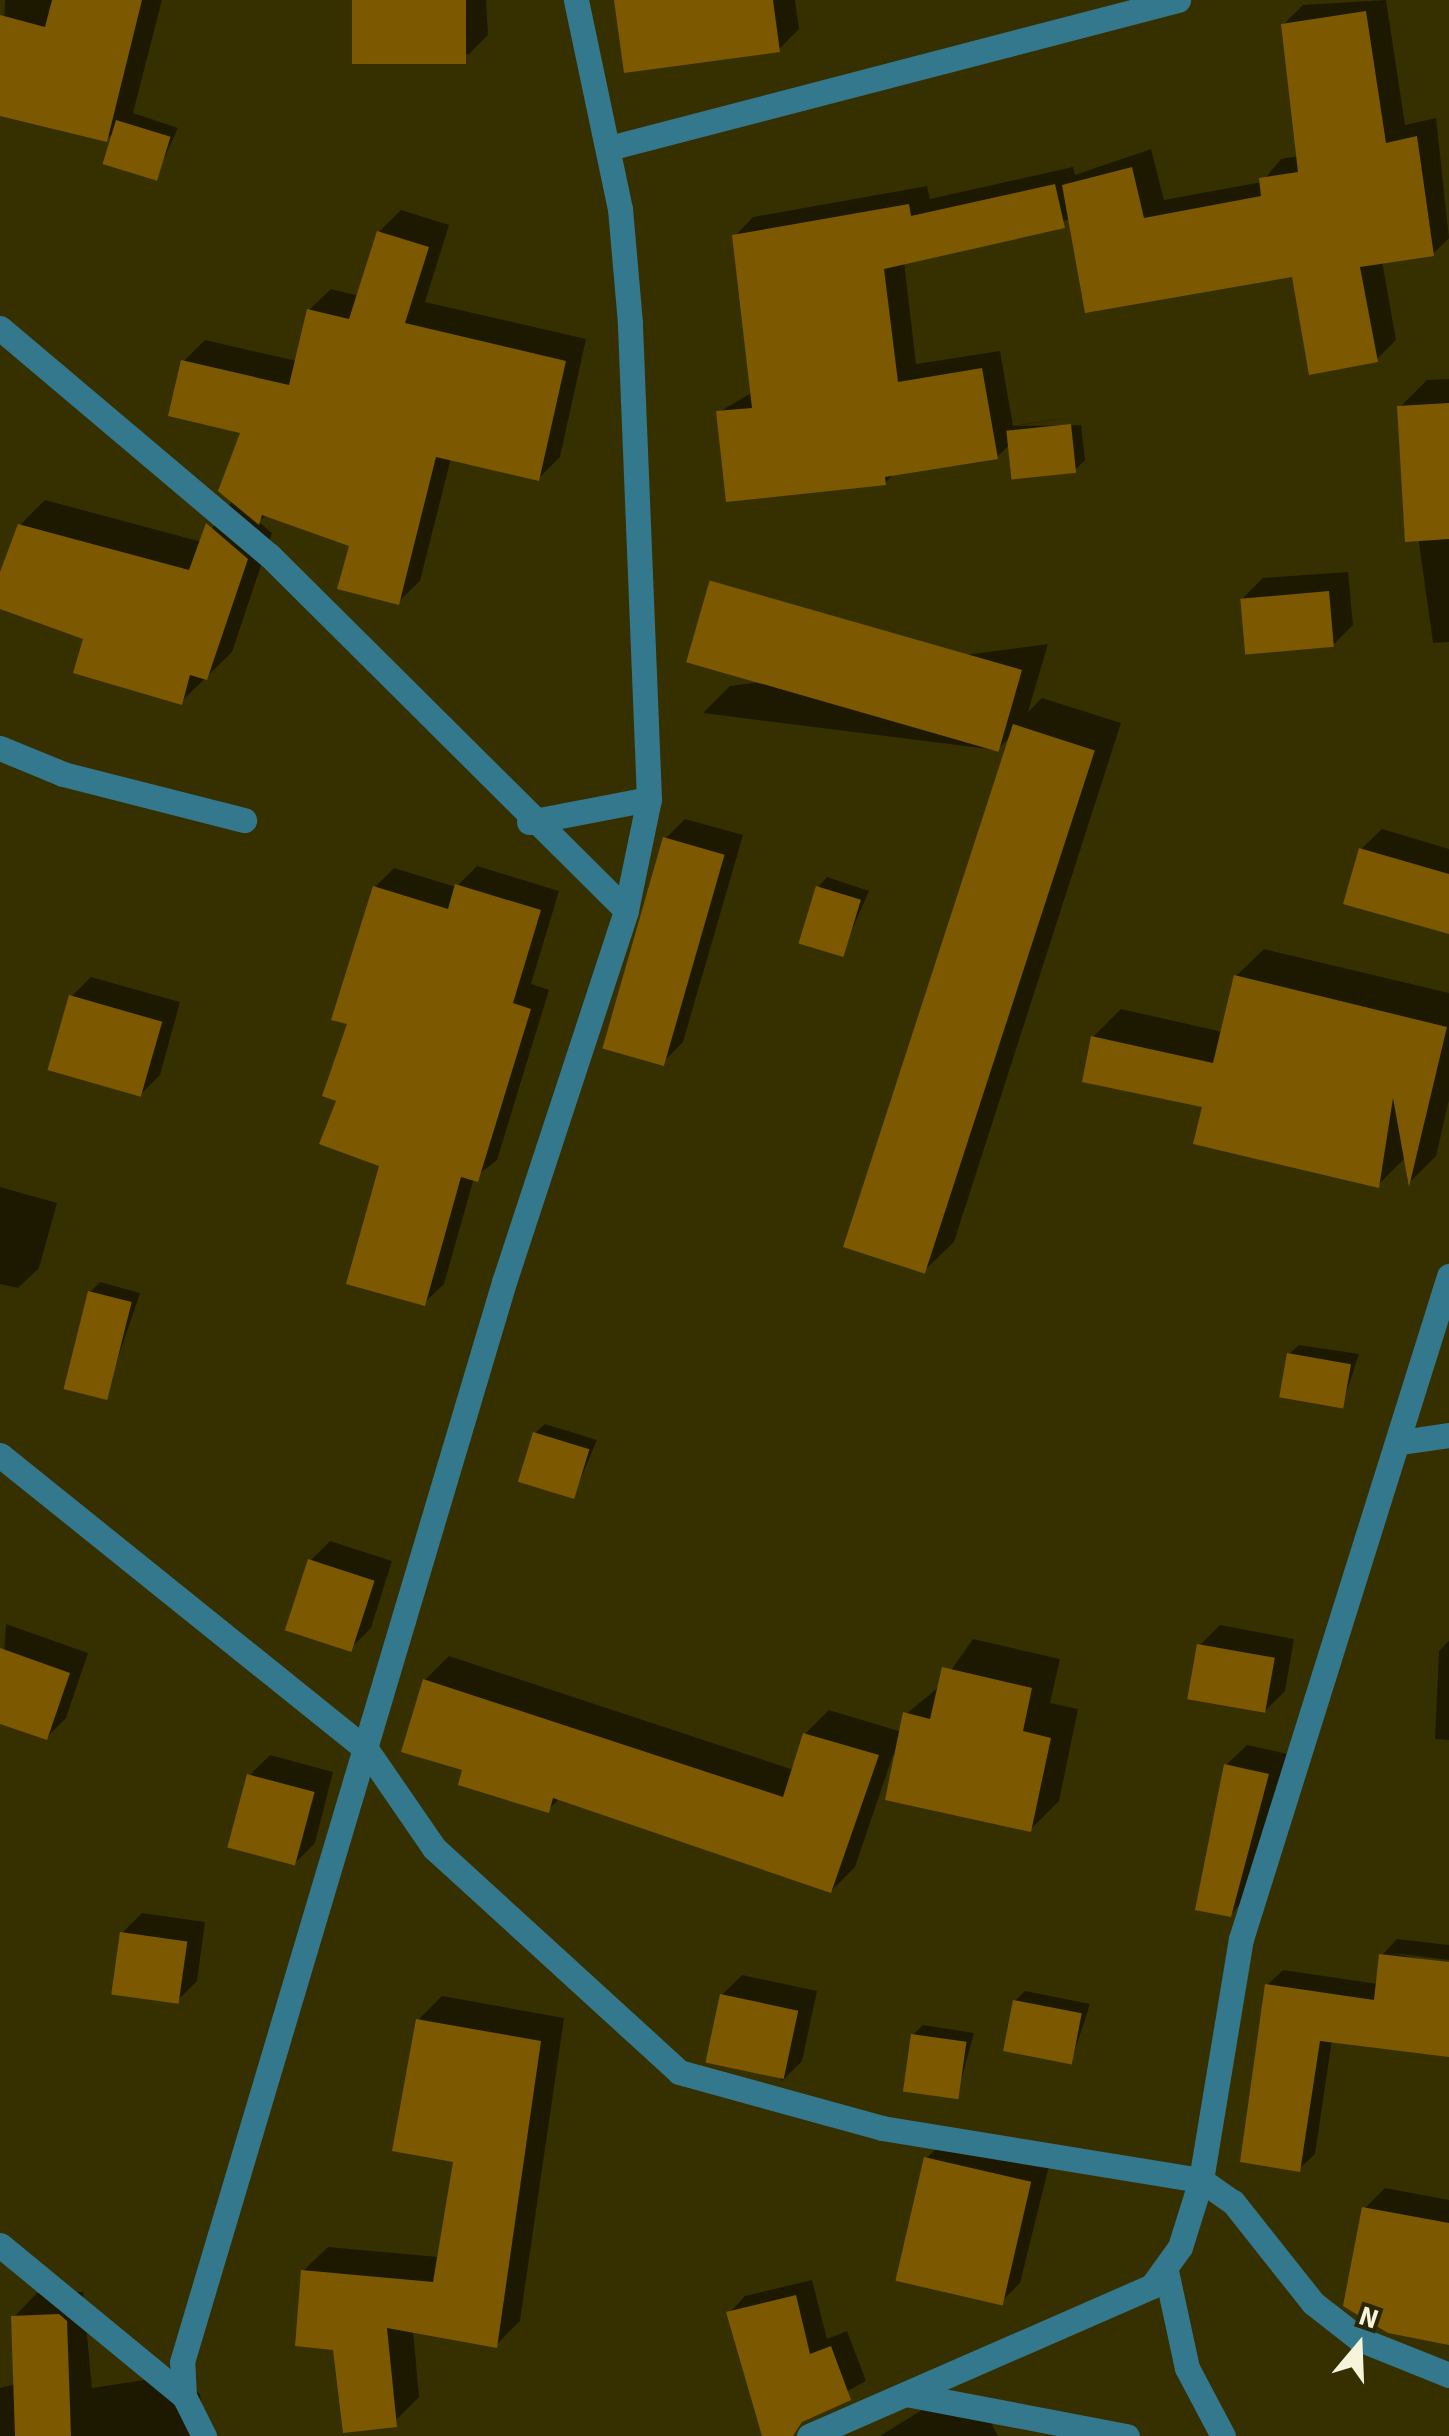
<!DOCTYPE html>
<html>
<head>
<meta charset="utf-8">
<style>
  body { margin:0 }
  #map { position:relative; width:1449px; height:2436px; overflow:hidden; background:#363000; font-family:"Source Sans 3",sans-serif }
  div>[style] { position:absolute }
  .shadow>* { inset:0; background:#0007 }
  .building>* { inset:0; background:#7c5800; transform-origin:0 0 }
  .street>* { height:25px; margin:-12.5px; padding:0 12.5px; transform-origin:12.5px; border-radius:12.5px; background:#34788d }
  span { translate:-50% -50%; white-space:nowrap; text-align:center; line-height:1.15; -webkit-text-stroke:10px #2a2604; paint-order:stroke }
  .north { position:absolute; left:1309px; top:2296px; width:100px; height:100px; -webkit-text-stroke:8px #2a2604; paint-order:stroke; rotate:19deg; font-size:28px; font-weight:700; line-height:40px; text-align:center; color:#f7f4dc }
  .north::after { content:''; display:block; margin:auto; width:35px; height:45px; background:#f7f4dc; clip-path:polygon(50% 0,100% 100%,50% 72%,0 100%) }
</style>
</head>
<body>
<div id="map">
  <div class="shadow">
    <div style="clip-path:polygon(5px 0,162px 0,133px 113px,178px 128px,155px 178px,115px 131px,107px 139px,0 114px)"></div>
    <div style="clip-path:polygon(354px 0,486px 0,488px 35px,468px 55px)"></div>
    <div style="clip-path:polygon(616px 0,795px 0,799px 29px,779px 49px)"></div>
    <div style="clip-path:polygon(1386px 0,1405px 125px,1436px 118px,1449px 238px,1433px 254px,1382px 261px,1396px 340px,1376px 360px,1294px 274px,1071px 219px,904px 262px,916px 364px,1000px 351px,1013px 426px,1080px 415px,1016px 426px,1081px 425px,1085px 460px,1075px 470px,1010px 444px,997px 457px,895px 473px,885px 483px,719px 412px,753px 392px,735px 236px,753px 217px,927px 186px,930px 199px,1073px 167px,1075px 175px,1151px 149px,1164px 200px,1262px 182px,1281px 159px,1299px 156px,1284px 24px,1303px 5px)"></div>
    <div style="clip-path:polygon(401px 210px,449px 225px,425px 302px,586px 339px,560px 457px,539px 478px,451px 458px,420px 581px,398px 602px,352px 545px,267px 514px,259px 522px,272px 533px,232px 652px,181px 702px,86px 638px,0 606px,20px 525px,45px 500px,202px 542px,233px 500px,243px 431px,184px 361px,205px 340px,297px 361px,309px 310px,331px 289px,359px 296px,379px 232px)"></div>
    <div style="clip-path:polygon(1449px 379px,1449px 642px,1433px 643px,1400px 407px,1427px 380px)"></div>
    <div style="clip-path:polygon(1348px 572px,1353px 625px,1333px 645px,1243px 598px,1263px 578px)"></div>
    <div style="clip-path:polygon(1048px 644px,1028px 712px,1042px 698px,1121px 723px,954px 1242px,926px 1269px,1012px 735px,997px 750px,703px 713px,730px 686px)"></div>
    <div style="clip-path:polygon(685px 819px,743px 835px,683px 1042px,663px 1062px,665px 839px)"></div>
    <div style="clip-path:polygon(1382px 829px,1449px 849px,1449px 923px,1361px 849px)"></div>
    <div style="clip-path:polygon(477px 866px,559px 891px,531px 984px,549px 990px,497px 1160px,474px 1178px,444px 1284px,424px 1303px,382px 1164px,339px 1099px,375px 887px,394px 868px,456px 887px)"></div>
    <div style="clip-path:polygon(827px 877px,869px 891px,841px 955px,818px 887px)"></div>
    <div style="clip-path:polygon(1264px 949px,1449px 993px,1449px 1100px,1436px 1156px,1410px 1182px,1406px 1157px,1378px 1185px,1205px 1105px,1093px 1037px,1121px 1009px,1223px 1032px,1236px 976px)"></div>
    <div style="clip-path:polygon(91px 977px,180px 1002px,160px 1075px,140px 1095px,71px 997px)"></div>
    <div style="clip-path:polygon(0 1187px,57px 1203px,39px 1268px,18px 1288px,0 1284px)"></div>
    <div style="clip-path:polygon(100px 1282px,140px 1293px,104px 1399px,90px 1292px)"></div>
    <div style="clip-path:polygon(1299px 1345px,1359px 1354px,1342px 1406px,1289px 1354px)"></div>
    <div style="clip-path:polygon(545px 1424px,597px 1440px,573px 1497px,535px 1433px)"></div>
    <div style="clip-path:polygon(330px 1541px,392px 1561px,371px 1628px,351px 1648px,310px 1561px)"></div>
    <div style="clip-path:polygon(6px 1624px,88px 1653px,66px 1718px,46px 1738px,0 1721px)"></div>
    <div style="clip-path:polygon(1220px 1625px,1294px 1639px,1285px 1691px,1265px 1711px,1200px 1645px)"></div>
    <div style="clip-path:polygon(973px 1639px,1060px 1659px,1050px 1703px,1078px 1709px,1059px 1801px,1030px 1830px,893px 1755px,855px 1867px,831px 1891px,560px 1798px,548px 1810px,465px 1769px,425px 1680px,449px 1656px,794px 1770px,805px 1734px,829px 1710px,902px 1732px,906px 1714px,940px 1686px)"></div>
    <div style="clip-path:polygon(1449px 1641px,1449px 1740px,1435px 1739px,1439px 1651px)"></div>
    <div style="clip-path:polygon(1247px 1745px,1288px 1754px,1250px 1894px,1230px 1915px,1226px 1765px)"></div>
    <div style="clip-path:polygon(270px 1755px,333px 1772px,315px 1843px,295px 1863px,250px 1775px)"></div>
    <div style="clip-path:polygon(142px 1913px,205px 1922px,197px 1981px,177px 2001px,122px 1933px)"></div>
    <div style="clip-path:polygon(1397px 1939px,1449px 1945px,1449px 1960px,1392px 1953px,1449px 1965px,1449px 2054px,1332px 2040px,1315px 2154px,1299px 2169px,1267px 1985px,1283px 1970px,1378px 1984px,1382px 1955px)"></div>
    <div style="clip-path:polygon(742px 1975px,817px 1991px,802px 2061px,782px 2081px,722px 1995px)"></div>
    <div style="clip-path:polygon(1025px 1991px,1090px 2004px,1071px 2062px,1015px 2001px)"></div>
    <div style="clip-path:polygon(442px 1996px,564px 2018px,520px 2321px,496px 2345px,413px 2330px,419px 2397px,395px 2421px,336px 2348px,303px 2271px,328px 2247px,439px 2257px,456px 2160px,418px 2020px)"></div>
    <div style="clip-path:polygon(923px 2025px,974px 2033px,957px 2095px,913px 2035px)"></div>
    <div style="clip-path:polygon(947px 2138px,1050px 2162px,1020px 2283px,1000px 2303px,927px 2158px)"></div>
    <div style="clip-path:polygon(1385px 2188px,1449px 2200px,1449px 2342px,1365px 2208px)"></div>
    <div style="clip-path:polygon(812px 2280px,827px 2339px,847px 2331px,866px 2381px,765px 2436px,729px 2313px,745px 2296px)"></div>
    <div style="clip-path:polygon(83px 2292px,92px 2388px,183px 2374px,200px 2395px,207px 2436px,0 2436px,0 2388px,16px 2384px,14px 2317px,37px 2293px)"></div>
    <div style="clip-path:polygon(946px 2395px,981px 2402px,998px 2436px,880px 2436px)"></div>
  </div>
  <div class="building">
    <div style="clip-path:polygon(52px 0,142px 0,107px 142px,0 116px,0 15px,45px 27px)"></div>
    <div style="left:352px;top:0;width:114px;height:64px"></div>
    <div style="clip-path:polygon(614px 0,773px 0,780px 52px,624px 73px)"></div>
    <div style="clip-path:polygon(1366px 11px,1386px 143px,1417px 136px,1434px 256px,1360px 267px,1378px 362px,1309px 375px,1292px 277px,1085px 313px,1062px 185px,1132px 167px,1144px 218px,1261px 196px,1259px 178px,1298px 172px,1281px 24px)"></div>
    <div style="left:116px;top:120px;width:57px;height:46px;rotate:17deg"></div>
    <div style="clip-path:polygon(1055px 184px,1065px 228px,884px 269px,898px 382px,982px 368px,998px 459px,885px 477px,886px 485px,726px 502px,716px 411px,752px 408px,732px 235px,909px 204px,911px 216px)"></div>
    <div style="clip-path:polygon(377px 231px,429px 247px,405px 323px,566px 361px,539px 481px,436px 457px,399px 605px,337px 589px,349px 546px,262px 515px,259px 525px,218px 491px,240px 433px,168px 416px,181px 360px,289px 385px,307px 309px,349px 319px)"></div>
    <div style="clip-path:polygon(1449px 403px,1449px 539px,1405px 542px,1397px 406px)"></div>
    <div style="left:1071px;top:424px;width:49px;height:65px;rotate:84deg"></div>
    <div style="clip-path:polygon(206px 523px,248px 559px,207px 680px,190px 675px,182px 705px,73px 673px,83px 639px,0 609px,0 572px,18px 524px,189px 570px)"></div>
    <div style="left:1329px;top:591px;width:56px;height:89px;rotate:85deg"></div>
    <div style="left:1022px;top:670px;width:85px;height:325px;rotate:106deg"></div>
    <div style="left:1013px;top:724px;width:86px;height:550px;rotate:18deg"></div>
    <div style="left:663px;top:837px;width:64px;height:220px;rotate:16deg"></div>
    <div style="clip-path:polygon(1359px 848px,1449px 874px,1449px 934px,1343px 904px)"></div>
    <div style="clip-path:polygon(455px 884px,541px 910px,513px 1003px,531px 1009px,478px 1182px,461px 1177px,425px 1306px,346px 1284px,379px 1166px,319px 1144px,336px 1101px,322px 1096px,347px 1024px,331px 1020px,373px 886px,448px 909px)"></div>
    <div style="left:816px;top:886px;width:47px;height:60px;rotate:17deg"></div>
    <div style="clip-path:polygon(1234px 975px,1447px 1027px,1409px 1187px,1393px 1098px,1379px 1188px,1193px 1144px,1202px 1107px,1082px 1082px,1091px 1036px,1213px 1063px)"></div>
    <div style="left:69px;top:995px;width:97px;height:78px;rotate:16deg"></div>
    <div style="left:88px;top:1291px;width:45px;height:101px;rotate:14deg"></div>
    <div style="left:1287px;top:1353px;width:65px;height:45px;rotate:10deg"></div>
    <div style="left:533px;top:1432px;width:59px;height:52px;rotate:17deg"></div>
    <div style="left:308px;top:1559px;width:70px;height:75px;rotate:18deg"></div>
    <div style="left:1197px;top:1644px;width:79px;height:56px;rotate:10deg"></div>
    <div style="clip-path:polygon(0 1648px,70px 1673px,47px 1740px,0 1724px)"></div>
    <div style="clip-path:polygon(942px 1667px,1032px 1688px,1023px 1731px,1051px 1738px,1031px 1832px,885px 1800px,903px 1712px,930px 1719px)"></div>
    <div style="clip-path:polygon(423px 1679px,783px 1797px,803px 1733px,879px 1755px,831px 1893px,553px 1798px,549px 1813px,458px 1785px,462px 1770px,401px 1752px)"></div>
    <div style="clip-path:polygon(1224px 1764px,1269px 1774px,1231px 1917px,1195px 1910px)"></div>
    <div style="left:247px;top:1774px;width:70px;height:76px;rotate:15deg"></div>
    <div style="left:120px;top:1932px;width:68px;height:63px;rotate:8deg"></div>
    <div style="clip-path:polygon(1379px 1954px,1449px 1962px,1449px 2057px,1320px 2041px,1300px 2172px,1240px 2162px,1265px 1984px,1374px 2000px)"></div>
    <div style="left:720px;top:1994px;width:80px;height:70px;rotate:12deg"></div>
    <div style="left:1013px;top:2000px;width:70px;height:52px;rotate:11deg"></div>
    <div style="clip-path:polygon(416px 2019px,541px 2041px,497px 2348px,387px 2328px,397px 2427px,343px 2433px,333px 2350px,295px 2346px,301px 2270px,433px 2282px,453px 2162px,392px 2151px)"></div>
    <div style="left:911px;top:2034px;width:56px;height:58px;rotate:8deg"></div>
    <div style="left:924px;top:2157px;width:110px;height:127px;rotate:13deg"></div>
    <div style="clip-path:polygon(1362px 2207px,1449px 2223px,1449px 2345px,1388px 2333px,1343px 2306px)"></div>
    <div style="clip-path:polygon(796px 2295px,810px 2354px,831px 2346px,851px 2400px,802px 2422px,793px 2436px,762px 2436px,726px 2312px)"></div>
    <div style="clip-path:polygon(59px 2314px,67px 2321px,71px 2436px,15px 2436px,11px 2316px)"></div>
  </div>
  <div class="street">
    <div style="left:609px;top:148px;width:588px;rotate:-14.58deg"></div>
    <div style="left:0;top:328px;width:352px;rotate:40.2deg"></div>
    <div style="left:269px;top:555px;width:503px;rotate:44.84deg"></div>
    <div style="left:0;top:748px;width:68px;rotate:22.4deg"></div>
    <div style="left:63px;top:774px;width:187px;rotate:14.3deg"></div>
    <div style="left:529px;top:822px;width:122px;rotate:-10.9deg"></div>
    <div style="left:1401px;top:1442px;width:49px;rotate:-8.3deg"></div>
    <div style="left:0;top:1455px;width:469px;rotate:38.8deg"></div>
    <div style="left:366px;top:1749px;width:120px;rotate:55.5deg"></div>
    <div style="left:434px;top:1848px;width:332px;rotate:42.4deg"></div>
    <div style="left:679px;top:2072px;width:211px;rotate:15.4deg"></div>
    <div style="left:882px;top:2128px;width:323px;rotate:9.3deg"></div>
    <div style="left:1201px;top:2180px;width:39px;rotate:35deg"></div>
    <div style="left:1233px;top:2202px;width:129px;rotate:51.6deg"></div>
    <div style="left:1313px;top:2303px;width:58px;rotate:38deg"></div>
    <div style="left:1359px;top:2339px;width:97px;rotate:21.8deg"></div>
    <div style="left:0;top:2245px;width:238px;rotate:39.4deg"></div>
    <div style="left:1166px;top:2271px;width:99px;rotate:77.8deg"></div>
    <div style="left:1187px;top:2368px;width:77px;rotate:62.1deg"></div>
    <div style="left:906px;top:2394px;width:225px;rotate:10.8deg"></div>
    <div style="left:204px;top:2436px;width:45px;rotate:-116.6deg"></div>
    <div style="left:184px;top:2396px;width:34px;rotate:-93deg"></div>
    <div style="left:182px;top:2362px;width:1127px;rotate:-73.4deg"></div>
    <div style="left:504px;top:1282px;width:391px;rotate:-71.8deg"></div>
    <div style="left:626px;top:910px;width:113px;rotate:-78.3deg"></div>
    <div style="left:649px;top:799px;width:476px;rotate:-92.3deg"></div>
    <div style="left:630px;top:323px;width:114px;rotate:-95deg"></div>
    <div style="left:620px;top:209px;width:214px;rotate:-101.9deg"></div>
    <div style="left:809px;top:2436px;width:374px;rotate:-23.6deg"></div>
    <div style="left:1152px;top:2286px;width:48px;rotate:-54.3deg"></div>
    <div style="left:1180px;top:2247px;width:70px;rotate:-72.6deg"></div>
    <div style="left:1201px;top:2180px;width:244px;rotate:-80.6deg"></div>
    <div style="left:1241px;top:1939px;width:695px;rotate:-72.58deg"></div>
  </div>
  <div class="north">N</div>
</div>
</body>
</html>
